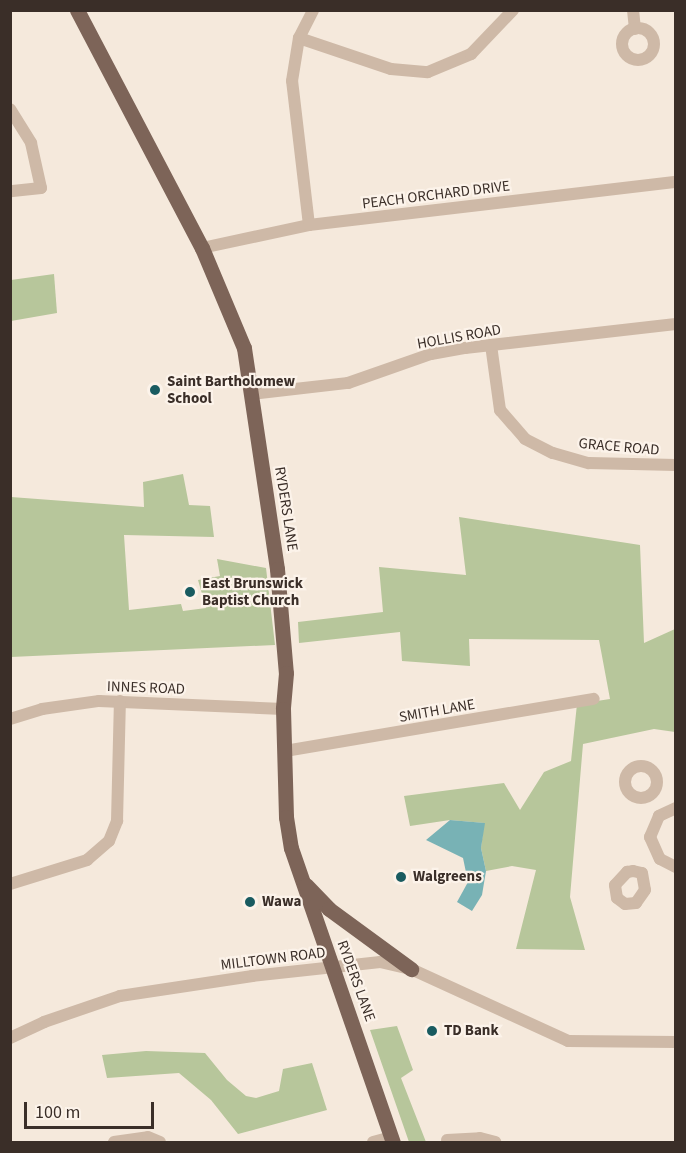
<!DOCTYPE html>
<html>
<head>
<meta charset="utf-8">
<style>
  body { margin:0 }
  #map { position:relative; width:686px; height:1153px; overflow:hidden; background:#f5e9dc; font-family:"Source Sans 3",sans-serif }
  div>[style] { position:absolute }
  .green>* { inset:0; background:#b7c69b }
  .water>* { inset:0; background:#78b2b5 }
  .minor>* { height:12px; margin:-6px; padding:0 6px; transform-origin:6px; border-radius:6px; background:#ceb9a7 }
  .minor>.ring { margin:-6px; padding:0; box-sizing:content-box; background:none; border:12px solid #ceb9a7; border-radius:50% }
  .major>* { height:15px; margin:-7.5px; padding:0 7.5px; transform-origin:7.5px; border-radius:7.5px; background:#7d6458 }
  .dots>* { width:16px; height:16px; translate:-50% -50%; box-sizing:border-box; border:3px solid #fcf3ea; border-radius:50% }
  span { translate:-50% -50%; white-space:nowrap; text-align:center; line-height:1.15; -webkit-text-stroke:4.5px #fcf3ea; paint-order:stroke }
  .street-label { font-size:15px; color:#3a2e28 }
  .poi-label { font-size:15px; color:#3a2e28; font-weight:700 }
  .left { translate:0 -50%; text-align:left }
  .frame { position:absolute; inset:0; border:12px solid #3a2e28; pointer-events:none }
  .scale { position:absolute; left:24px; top:1102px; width:130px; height:27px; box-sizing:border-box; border:3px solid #3a2e28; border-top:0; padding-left:8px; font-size:18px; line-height:21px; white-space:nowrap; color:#3a2e28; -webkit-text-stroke:4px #fcf3ea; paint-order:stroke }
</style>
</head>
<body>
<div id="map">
  <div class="green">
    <div style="clip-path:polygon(54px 274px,57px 313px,11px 321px,11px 280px)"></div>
    <div style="clip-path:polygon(183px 474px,189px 505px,210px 506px,214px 537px,124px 535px,129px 610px,181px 604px,183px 611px,206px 608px,198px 580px,220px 576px,217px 559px,266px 568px,275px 645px,11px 657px,11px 497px,144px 507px,143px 482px)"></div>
    <div style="clip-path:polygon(459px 517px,640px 545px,644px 643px,675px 629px,675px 732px,654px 729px,583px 744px,570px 897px,585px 950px,516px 949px,536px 870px,512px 866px,486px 871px,481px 848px,484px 823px,450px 820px,410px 826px,404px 796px,504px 783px,520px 810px,544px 772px,571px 761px,577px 704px,610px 699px,599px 640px,469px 639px,470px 666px,402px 661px,400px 632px,299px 643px,298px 622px,383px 612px,379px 567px,466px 575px)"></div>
    <div style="clip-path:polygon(397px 1026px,413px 1070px,401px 1078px,426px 1142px,409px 1142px,370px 1030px)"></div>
    <div style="clip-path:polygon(146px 1051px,205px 1053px,227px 1080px,246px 1096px,256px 1098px,279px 1091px,283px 1069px,312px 1063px,327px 1110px,238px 1134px,211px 1100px,179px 1073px,107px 1078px,102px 1055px)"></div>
  </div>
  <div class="water">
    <div style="clip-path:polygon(450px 820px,485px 823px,481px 848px,486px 871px,482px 895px,472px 911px,457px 902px,468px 882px,463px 858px,426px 840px)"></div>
  </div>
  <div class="minor">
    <div style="left:633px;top:10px;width:19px;rotate:84deg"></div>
    <div class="ring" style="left:622px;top:28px;width:20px;height:20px"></div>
    <div style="left:299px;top:38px;width:97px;rotate:18.6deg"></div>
    <div style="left:391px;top:69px;width:37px;rotate:5deg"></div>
    <div style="left:428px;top:72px;width:47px;rotate:-22.7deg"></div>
    <div style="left:471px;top:54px;width:61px;rotate:-46.3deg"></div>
    <div style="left:10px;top:109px;width:40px;rotate:58deg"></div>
    <div style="left:31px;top:143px;width:46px;rotate:77.5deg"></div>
    <div style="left:41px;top:188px;width:31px;rotate:174deg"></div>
    <div style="left:309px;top:225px;width:145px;rotate:-96.7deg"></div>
    <div style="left:292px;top:81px;width:44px;rotate:-80.8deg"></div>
    <div style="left:299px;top:38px;width:31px;rotate:-63deg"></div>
    <div style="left:202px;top:248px;width:109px;rotate:-12.1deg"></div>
    <div style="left:309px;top:225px;width:370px;rotate:-6.7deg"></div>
    <div style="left:491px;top:345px;width:66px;rotate:82.1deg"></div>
    <div style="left:500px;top:410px;width:38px;rotate:49deg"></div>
    <div style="left:525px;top:439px;width:31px;rotate:27deg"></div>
    <div style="left:553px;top:453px;width:37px;rotate:16deg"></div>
    <div style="left:589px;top:463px;width:87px;rotate:1.3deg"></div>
    <div style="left:251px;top:394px;width:98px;rotate:-6.5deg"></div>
    <div style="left:348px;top:383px;width:88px;rotate:-19.3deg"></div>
    <div style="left:431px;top:354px;width:35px;rotate:-10deg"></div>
    <div style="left:465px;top:348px;width:212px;rotate:-6.5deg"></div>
    <div style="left:10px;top:719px;width:34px;rotate:-17deg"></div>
    <div style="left:42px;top:709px;width:58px;rotate:-8deg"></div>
    <div style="left:99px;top:701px;width:184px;rotate:2.5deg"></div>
    <div style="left:285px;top:751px;width:313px;rotate:-9.6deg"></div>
    <div class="ring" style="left:625px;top:766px;width:20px;height:20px"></div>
    <div style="left:676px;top:808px;width:19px;rotate:155deg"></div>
    <div style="left:659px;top:816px;width:23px;rotate:113deg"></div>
    <div style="left:650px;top:837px;width:24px;rotate:66deg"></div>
    <div style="left:660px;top:859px;width:18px;rotate:27deg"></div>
    <div style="left:633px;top:871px;width:9px;rotate:13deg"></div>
    <div style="left:642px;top:873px;width:17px;rotate:80deg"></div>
    <div style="left:645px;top:890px;width:16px;rotate:125deg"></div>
    <div style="left:636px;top:903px;width:11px;rotate:175deg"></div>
    <div style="left:625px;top:904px;width:10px;rotate:-143deg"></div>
    <div style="left:617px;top:898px;width:13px;rotate:-99deg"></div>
    <div style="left:615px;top:885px;width:18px;rotate:-47deg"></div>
    <div style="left:627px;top:872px;width:6px;rotate:-9deg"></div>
    <div style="left:10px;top:884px;width:81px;rotate:-17.3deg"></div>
    <div style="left:87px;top:860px;width:29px;rotate:-41deg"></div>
    <div style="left:109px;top:841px;width:22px;rotate:-68deg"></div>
    <div style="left:117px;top:821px;width:120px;rotate:-88.6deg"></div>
    <div style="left:10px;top:1038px;width:38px;rotate:-25deg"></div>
    <div style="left:44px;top:1022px;width:80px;rotate:-18.9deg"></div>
    <div style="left:120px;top:996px;width:134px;rotate:-8.6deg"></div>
    <div style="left:252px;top:976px;width:129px;rotate:-6.2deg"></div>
    <div style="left:380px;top:962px;width:32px;rotate:13deg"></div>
    <div style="left:411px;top:969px;width:173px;rotate:24.6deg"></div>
    <div style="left:568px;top:1041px;width:108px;rotate:0.5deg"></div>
    <div style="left:447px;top:1140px;width:33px;rotate:-3deg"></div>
    <div style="left:480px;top:1138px;width:16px;rotate:15deg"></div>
    <div style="left:114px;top:1142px;width:34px;rotate:-8deg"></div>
    <div style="left:148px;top:1137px;width:13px;rotate:23deg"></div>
    <div style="left:373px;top:1142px;width:20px;rotate:-15deg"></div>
  </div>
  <div class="major">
    <div style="left:77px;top:10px;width:269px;rotate:62.3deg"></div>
    <div style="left:202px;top:248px;width:108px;rotate:67.2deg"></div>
    <div style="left:244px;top:348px;width:223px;rotate:81.5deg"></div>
    <div style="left:277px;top:569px;width:104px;rotate:85.1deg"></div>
    <div style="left:286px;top:673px;width:36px;rotate:95deg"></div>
    <div style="left:283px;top:709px;width:108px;rotate:88.4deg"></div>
    <div style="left:286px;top:817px;width:31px;rotate:81deg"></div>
    <div style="left:291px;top:848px;width:311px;rotate:70.9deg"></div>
    <div style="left:306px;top:885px;width:33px;rotate:46deg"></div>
    <div style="left:329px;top:909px;width:102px;rotate:36.2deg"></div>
  </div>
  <div class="dots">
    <div style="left:155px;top:390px;background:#195b60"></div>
    <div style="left:190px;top:592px;background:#195b60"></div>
    <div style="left:401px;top:877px;background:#195b60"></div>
    <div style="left:250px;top:902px;background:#195b60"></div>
    <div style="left:432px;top:1031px;background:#195b60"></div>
  </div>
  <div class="street-label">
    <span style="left:436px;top:195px;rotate:-7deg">PEACH ORCHARD DRIVE</span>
    <span style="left:459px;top:337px;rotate:-10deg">HOLLIS ROAD</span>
    <span style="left:619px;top:447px;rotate:5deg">GRACE ROAD</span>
    <span style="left:286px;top:509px;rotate:81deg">RYDERS LANE</span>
    <span style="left:146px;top:688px;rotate:2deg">INNES ROAD</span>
    <span style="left:437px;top:711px;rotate:-10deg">SMITH LANE</span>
    <span style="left:273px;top:959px;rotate:-7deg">MILLTOWN ROAD</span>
    <span style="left:356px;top:981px;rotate:70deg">RYDERS LANE</span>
  </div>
  <div class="poi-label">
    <span class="left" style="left:167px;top:390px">Saint Bartholomew<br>School</span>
    <span class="left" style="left:202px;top:592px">East Brunswick<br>Baptist Church</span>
    <span class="left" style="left:413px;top:877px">Walgreens</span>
    <span class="left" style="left:262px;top:902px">Wawa</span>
    <span class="left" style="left:444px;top:1031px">TD Bank</span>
  </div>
  <div class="frame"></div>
  <div class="scale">100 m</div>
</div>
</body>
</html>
